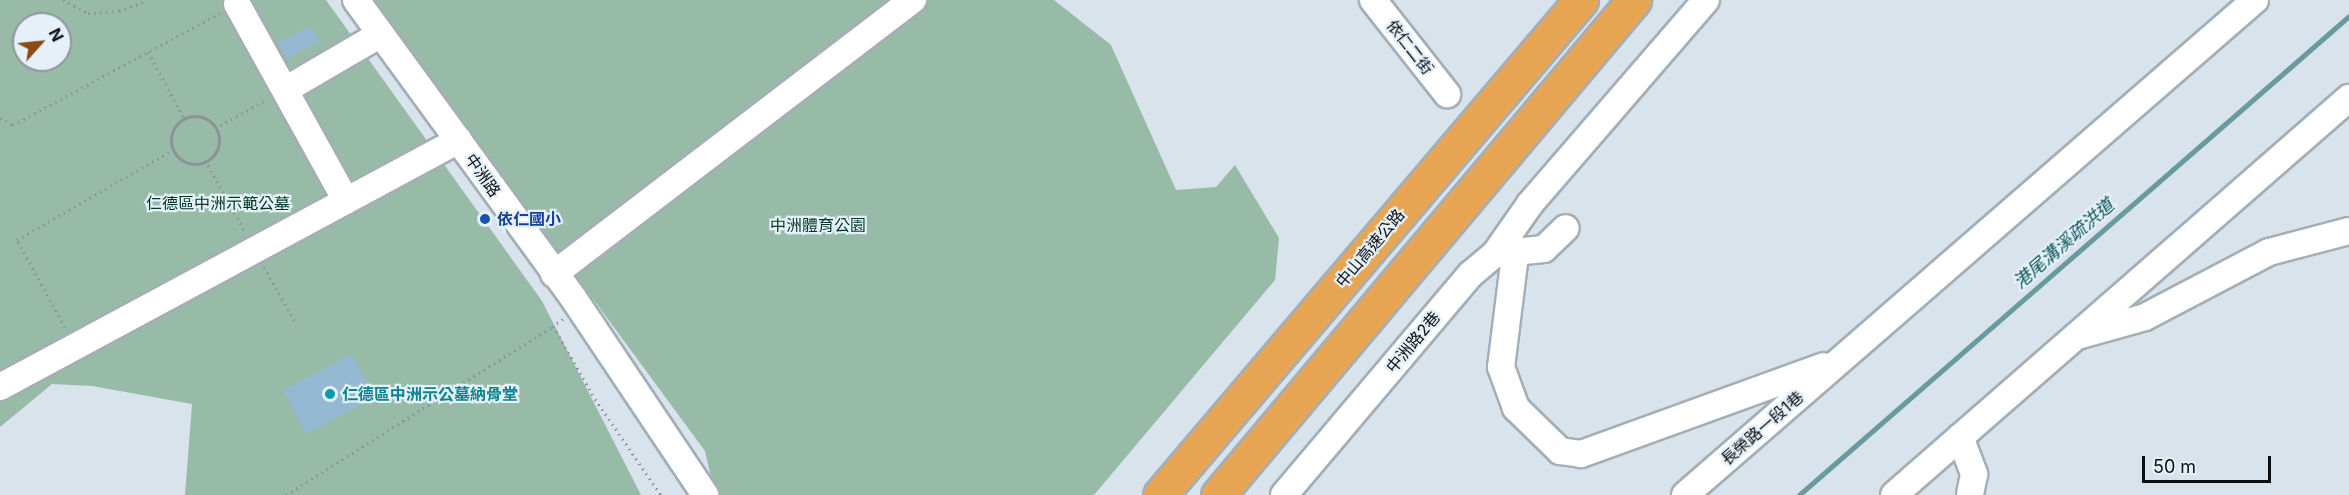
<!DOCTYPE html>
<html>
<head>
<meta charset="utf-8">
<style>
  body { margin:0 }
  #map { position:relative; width:2349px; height:495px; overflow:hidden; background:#d8e3eb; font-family:Inter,"Noto Sans TC",sans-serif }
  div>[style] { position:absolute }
  .green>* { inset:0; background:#97bba7 }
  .stream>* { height:5px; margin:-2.5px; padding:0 2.5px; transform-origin:2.5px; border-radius:2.5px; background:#699a9e }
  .building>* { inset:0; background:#96b9d3; transform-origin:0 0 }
  .path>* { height:3px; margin-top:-1.5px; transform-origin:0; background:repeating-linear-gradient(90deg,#8b9399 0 1.5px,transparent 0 6px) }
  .path>.ring { margin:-1.5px; padding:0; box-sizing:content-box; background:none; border:3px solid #8b9399; border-radius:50% }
  .roads { filter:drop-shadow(2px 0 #a4aeb6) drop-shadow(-2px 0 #a4aeb6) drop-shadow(0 2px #a4aeb6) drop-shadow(0 -2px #a4aeb6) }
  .minor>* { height:26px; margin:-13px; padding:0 13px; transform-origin:13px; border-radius:13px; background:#fff }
  .highway>* { height:33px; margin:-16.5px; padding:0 16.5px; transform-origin:16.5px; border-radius:16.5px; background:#e8a655 }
  .dots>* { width:16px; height:16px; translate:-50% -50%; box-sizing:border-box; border:3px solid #e5f0f8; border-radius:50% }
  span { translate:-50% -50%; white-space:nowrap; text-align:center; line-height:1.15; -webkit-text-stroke:4.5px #e5f0f8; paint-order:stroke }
  .street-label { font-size:16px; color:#0d1013 }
  .park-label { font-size:16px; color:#023823 }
  .transit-label { font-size:16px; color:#164399; font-weight:700 }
  .left { translate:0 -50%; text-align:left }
  .culture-label { font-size:16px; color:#0d838f; font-weight:700 }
  .water-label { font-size:18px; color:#0e565c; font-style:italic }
  .north { position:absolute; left:12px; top:12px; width:60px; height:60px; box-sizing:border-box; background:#e5f0f8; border:2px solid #8f969c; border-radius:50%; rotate:63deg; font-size:16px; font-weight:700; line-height:24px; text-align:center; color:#0d1013 }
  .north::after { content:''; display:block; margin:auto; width:21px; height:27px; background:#8a4b11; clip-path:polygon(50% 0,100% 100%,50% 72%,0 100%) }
  .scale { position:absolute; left:2142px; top:456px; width:129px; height:27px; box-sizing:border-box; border:3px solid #0d1013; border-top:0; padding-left:8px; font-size:18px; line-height:21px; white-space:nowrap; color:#0d1013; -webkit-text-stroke:4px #e5f0f8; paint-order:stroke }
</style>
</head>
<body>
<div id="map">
  <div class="green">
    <div style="clip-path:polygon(evenodd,0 0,326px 0,542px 301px,641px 495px,185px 495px,192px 404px,92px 386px,52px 384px,0 427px,0 0,24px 24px,60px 24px,60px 60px,24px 60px,24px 24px)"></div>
    <div style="clip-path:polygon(373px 0,1054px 0,1111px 45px,1176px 190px,1216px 187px,1235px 165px,1279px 238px,1275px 280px,1094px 495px,715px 495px,705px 451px)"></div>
  </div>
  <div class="stream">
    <div style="left:1799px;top:495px;width:729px;rotate:-41.05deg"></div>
  </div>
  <div class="building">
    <div style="left:311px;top:26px;width:18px;height:37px;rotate:63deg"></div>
    <div style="left:352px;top:354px;width:49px;height:78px;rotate:62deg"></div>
  </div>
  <div class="path">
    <div style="left:63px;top:0;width:28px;rotate:27deg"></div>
    <div style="left:88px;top:13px;width:31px;rotate:-4deg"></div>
    <div style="left:119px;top:11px;width:30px;rotate:-21deg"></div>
    <div style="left:148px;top:52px;width:77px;rotate:61.4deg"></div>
    <div class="ring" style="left:171px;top:116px;width:45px;height:45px"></div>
    <div style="left:0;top:118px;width:15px;rotate:28deg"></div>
    <div style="left:13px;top:125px;width:235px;rotate:-28.4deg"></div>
    <div style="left:215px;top:128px;width:60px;rotate:-28.7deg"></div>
    <div style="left:205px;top:160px;width:82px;rotate:60.9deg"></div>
    <div style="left:264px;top:267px;width:63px;rotate:60.6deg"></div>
    <div style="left:563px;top:319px;width:12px;rotate:145deg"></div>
    <div style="left:553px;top:326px;width:84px;rotate:60.1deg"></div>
    <div style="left:595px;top:399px;width:116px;rotate:55.5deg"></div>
    <div style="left:65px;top:327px;width:99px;rotate:-118.9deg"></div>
    <div style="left:17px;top:240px;width:181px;rotate:-30.1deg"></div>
    <div style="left:286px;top:495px;width:316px;rotate:-32.3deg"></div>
  </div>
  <div class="roads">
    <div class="minor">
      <div style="left:356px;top:0;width:370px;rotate:53.9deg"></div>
      <div style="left:574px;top:299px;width:236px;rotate:56.2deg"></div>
      <div style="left:1373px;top:0;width:120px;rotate:51.8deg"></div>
      <div style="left:237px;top:4px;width:225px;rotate:61deg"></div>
      <div style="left:285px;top:90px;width:111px;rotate:-30.3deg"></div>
      <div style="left:1495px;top:254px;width:61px;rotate:-55deg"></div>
      <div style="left:1530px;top:204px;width:269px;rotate:-49.2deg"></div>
      <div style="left:1515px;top:255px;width:113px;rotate:97.1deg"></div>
      <div style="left:1501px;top:367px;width:44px;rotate:69.9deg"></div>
      <div style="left:1516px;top:408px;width:62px;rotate:44.3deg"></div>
      <div style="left:1560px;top:451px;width:21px;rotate:8deg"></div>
      <div style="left:1581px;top:454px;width:258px;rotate:-19.9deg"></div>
      <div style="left:554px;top:274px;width:452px;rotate:-37.4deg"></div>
      <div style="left:2081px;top:335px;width:66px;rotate:-15.7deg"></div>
      <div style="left:2145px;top:317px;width:140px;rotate:-27.7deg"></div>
      <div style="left:2269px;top:252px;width:83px;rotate:-14.7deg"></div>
      <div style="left:0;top:387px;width:521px;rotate:-28.29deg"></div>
      <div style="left:1960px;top:437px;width:40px;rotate:69deg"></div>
      <div style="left:1974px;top:474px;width:21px;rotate:101deg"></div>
      <div style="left:1284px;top:495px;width:289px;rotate:-49.8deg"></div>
      <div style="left:1471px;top:274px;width:31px;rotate:-40deg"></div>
      <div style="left:1495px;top:254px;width:49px;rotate:-5.8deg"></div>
      <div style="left:1544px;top:249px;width:30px;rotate:-44deg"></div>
      <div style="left:1685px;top:495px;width:755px;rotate:-40.97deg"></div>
      <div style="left:1894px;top:495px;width:604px;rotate:-41.11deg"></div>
    </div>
    <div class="highway">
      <div style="left:1160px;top:495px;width:650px;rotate:-49.62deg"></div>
      <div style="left:1218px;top:495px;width:647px;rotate:-49.96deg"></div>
    </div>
  </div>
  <div class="dots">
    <div style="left:485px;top:219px;background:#1a4fb4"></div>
    <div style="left:330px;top:394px;background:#0f9aa8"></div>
  </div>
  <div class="street-label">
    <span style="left:1410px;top:47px;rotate:52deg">依仁二街</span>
    <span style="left:483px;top:175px;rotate:55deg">中洲路</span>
    <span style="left:1370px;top:248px;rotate:-50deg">中山高速公路</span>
    <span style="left:1413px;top:342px;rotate:-50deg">中洲路2巷</span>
    <span style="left:1762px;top:428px;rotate:-41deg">長榮路一段1巷</span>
  </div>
  <div class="park-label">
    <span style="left:218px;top:203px">仁德區中洲示範公墓</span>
    <span style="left:818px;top:225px">中洲體育公園</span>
  </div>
  <div class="transit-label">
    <span class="left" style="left:497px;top:219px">依仁國小</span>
  </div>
  <div class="culture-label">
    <span class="left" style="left:342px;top:394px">仁德區中洲示公墓納骨堂</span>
  </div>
  <div class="water-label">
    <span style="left:2064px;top:244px;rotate:-41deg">港尾溝溪疏洪道</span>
  </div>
  <div class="north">N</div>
  <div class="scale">50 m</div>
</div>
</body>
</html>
